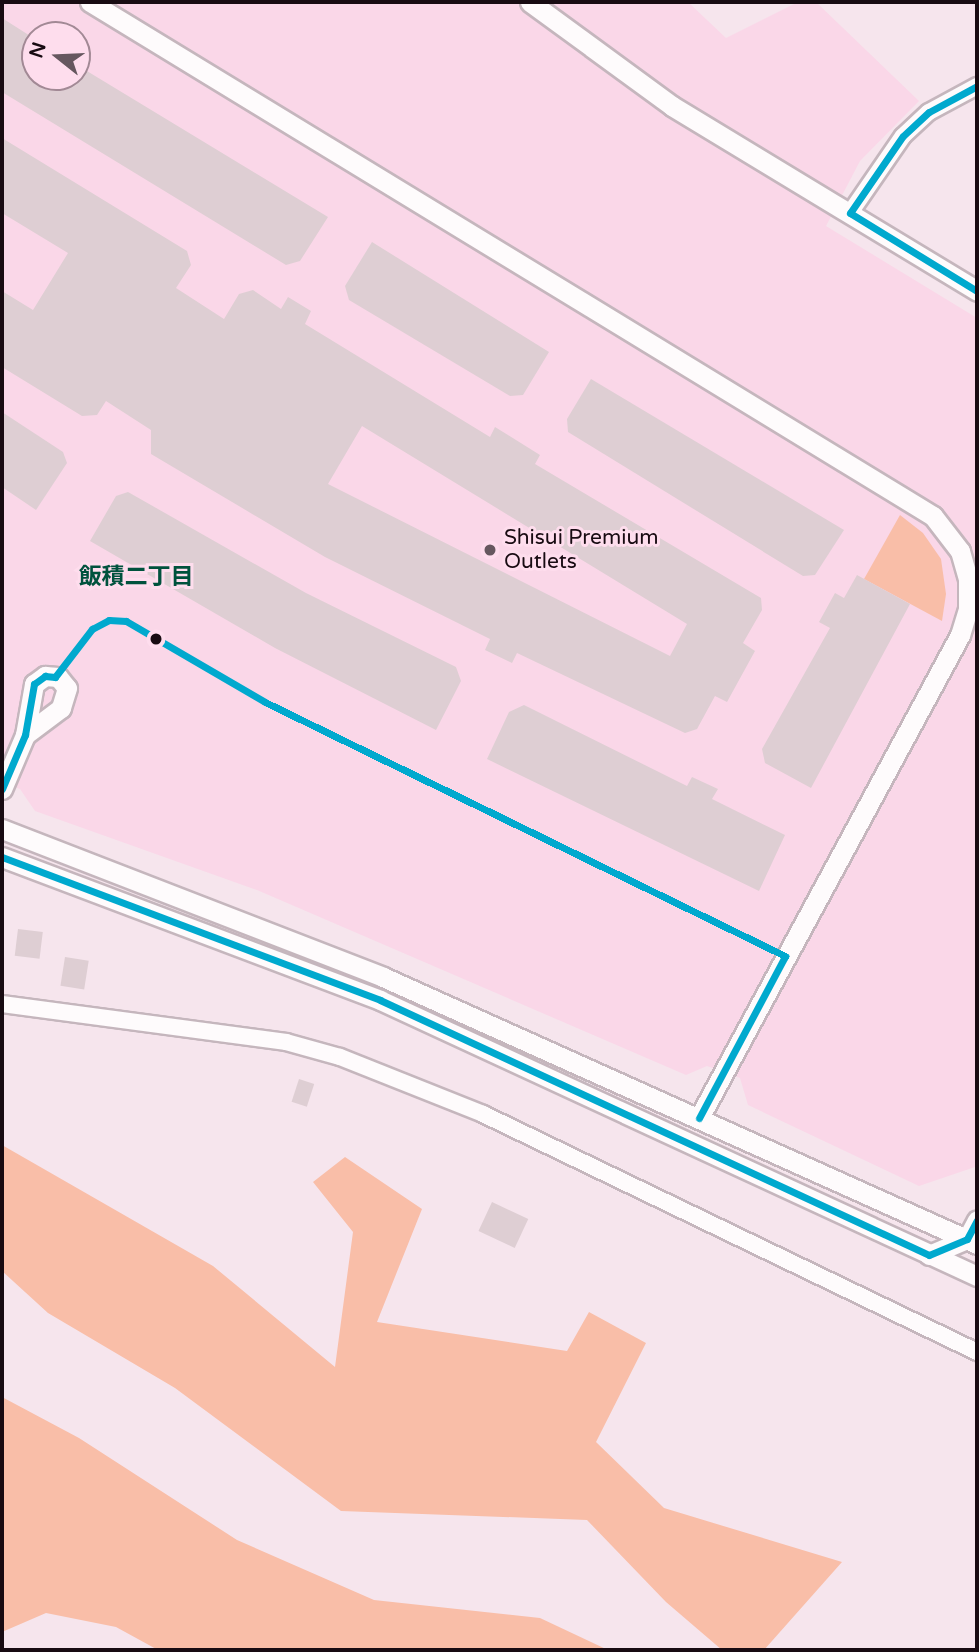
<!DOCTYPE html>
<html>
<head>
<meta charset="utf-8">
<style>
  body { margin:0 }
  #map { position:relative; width:979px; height:1652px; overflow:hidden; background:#f6e5ed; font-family:"Varela Round","Noto Sans JP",sans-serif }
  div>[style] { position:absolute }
  .built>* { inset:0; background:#fad7e8 }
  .green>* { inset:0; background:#f9bea8 }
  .building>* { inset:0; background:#deced3; transform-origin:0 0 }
  .roads { filter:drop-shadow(2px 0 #c5b6bd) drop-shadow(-2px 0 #c5b6bd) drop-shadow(0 2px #c5b6bd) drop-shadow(0 -2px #c5b6bd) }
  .minor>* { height:16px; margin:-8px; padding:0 8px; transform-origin:8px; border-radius:8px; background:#fefbfc }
  .tertiary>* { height:19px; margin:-9.5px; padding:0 9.5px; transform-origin:9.5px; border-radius:9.5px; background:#fefbfc }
  .bus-1>* { height:7px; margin:-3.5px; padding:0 3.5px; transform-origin:3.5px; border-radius:3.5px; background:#00a9ce }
  .dots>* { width:19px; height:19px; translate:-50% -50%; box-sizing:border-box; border:4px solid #fedded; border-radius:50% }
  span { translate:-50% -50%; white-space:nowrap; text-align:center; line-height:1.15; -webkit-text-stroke:6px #fedded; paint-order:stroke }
  .poi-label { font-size:21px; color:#180b12 }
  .left { translate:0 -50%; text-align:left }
  .neighbourhood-label { font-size:23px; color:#00523d; font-weight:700 }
  .frame { position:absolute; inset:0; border:4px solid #180b12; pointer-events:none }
  .north { position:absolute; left:21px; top:21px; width:70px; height:70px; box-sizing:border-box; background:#fedded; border:2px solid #a28995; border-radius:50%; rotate:288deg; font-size:19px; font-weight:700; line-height:28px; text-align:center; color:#180b12 }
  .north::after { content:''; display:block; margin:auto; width:24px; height:32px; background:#66575f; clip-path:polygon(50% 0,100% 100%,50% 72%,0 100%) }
</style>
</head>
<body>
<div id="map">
  <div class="built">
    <div style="clip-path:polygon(evenodd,2px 2px,688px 2px,726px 38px,798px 2px,816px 2px,919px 101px,860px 161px,826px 226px,977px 318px,975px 1167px,919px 1186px,748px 1105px,740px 1078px,707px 1066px,686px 1075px,257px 890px,35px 811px,20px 789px,2px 782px,2px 2px,35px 35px,77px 35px,77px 77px,35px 77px,35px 35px)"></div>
  </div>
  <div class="green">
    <div style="clip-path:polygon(900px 515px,923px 533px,941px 559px,946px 594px,942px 621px,864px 579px)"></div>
    <div style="clip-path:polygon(2px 1145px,213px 1266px,335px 1367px,353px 1232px,313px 1182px,345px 1157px,422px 1209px,377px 1322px,567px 1351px,589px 1312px,646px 1343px,596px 1442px,664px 1508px,842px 1562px,764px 1650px,722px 1650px,666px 1602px,587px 1520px,341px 1511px,175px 1388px,48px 1313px,2px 1271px)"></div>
    <div style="clip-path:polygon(2px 1397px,79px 1438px,237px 1540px,374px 1600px,540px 1618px,608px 1650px,158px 1650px,116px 1627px,46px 1613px,2px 1632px)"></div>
  </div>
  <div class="building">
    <div style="clip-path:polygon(2px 18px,35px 39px,35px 77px,77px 77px,77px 65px,328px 217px,300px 261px,286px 265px,2px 92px)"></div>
    <div style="clip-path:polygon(evenodd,2px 138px,187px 251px,191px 265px,176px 288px,224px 319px,239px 294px,253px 290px,281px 309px,288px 297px,311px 311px,305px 324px,490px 437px,495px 427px,540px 455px,535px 464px,761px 598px,762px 610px,743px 643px,755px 651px,727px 702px,715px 696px,697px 729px,685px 733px,517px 653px,512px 663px,485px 650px,490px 639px,325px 557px,151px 454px,151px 430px,106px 401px,97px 415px,82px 416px,2px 367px,2px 291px,33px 310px,68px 253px,2px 213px,2px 138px,362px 426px,687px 624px,670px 656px,328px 484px,362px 426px)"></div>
    <div style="clip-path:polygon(372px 242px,549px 352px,523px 395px,510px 396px,349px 300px,345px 286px)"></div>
    <div style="clip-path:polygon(591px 379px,844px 530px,815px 575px,803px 576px,568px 432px,567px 419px)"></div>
    <div style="clip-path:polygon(2px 412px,63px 452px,67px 463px,36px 510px,2px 487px)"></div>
    <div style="clip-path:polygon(128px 492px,306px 593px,456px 667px,461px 681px,436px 730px,275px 648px,90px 541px,116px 496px)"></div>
    <div style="clip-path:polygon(857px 575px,910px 604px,811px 788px,765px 763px,762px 749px,830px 628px,819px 622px,835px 593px,844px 598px)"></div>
    <div style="clip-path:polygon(524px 705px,687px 786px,692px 777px,718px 789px,712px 799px,785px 835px,759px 891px,487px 759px,509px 712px)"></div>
    <div style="left:18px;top:929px;width:25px;height:27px;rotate:7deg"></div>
    <div style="left:65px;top:957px;width:24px;height:29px;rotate:9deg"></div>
    <div style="left:299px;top:1079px;width:16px;height:24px;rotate:18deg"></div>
    <div style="left:492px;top:1202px;width:40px;height:32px;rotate:25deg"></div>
  </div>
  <div class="roads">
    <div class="minor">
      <div style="left:850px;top:213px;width:93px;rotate:-55.5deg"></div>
      <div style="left:903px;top:136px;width:35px;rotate:-43deg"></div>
      <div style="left:929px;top:112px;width:55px;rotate:-28.4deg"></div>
      <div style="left:2px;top:1004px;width:287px;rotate:7.6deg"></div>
      <div style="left:286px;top:1042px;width:56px;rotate:15.5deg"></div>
      <div style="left:340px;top:1057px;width:154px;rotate:21.7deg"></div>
      <div style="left:483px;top:1114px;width:548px;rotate:25.72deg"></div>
    </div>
    <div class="tertiary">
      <div style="left:90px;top:2px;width:987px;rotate:31.37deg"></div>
      <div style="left:933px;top:516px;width:44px;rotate:52.4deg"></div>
      <div style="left:960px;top:551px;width:29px;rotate:74deg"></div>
      <div style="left:968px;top:579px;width:30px;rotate:90deg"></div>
      <div style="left:968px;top:609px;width:27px;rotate:107deg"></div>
      <div style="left:960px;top:635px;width:549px;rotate:118.39deg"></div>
      <div style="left:530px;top:2px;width:176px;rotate:36.2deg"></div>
      <div style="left:672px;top:106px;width:357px;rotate:31.2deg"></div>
      <div style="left:2px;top:789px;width:59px;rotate:-66.9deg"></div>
      <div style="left:25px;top:735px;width:52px;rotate:-80deg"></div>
      <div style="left:34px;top:684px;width:14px;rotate:-36deg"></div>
      <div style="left:45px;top:676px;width:13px;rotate:4deg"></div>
      <div style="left:58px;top:677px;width:14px;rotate:51deg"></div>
      <div style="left:67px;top:688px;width:21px;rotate:107deg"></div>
      <div style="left:61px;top:708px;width:45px;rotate:143.1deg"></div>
      <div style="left:2px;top:829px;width:409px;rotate:21.2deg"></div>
      <div style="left:383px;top:977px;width:651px;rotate:24.2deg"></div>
      <div style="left:2px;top:857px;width:404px;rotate:20.7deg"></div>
      <div style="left:380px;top:1000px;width:658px;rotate:24.81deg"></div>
      <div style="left:929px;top:1255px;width:41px;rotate:-22.8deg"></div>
      <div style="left:967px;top:1239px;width:21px;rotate:-62deg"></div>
    </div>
  </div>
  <div class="bus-1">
    <div style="left:850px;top:213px;width:93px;rotate:-55.5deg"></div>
    <div style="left:903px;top:136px;width:35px;rotate:-43deg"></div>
    <div style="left:929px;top:112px;width:55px;rotate:-28.4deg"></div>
    <div style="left:850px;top:213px;width:149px;rotate:31.6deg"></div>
    <div style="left:55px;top:677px;width:61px;rotate:-52.4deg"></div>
    <div style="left:92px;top:629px;width:19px;rotate:-28deg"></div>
    <div style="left:109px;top:620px;width:17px;rotate:3deg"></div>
    <div style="left:126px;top:621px;width:161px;rotate:30.2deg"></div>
    <div style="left:265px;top:702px;width:579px;rotate:26.03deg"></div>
    <div style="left:2px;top:789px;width:59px;rotate:-66.9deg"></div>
    <div style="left:25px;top:735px;width:52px;rotate:-80deg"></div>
    <div style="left:34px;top:684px;width:14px;rotate:-36deg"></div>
    <div style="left:45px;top:676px;width:10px;rotate:6deg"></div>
    <div style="left:2px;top:857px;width:404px;rotate:20.7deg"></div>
    <div style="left:380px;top:1000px;width:605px;rotate:24.91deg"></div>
    <div style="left:929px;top:1255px;width:41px;rotate:-22.8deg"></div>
    <div style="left:967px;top:1239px;width:21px;rotate:-62deg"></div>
    <div style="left:699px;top:1118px;width:183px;rotate:-62deg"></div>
  </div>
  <div class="dots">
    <div style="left:490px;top:550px;background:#66575f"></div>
    <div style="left:156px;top:639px;background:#180b12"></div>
  </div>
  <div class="poi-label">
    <span class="left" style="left:504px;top:550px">Shisui Premium<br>Outlets</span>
  </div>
  <div class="neighbourhood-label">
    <span style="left:136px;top:577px">飯積二丁目</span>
  </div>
  <div class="frame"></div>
  <div class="north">N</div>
</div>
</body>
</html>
